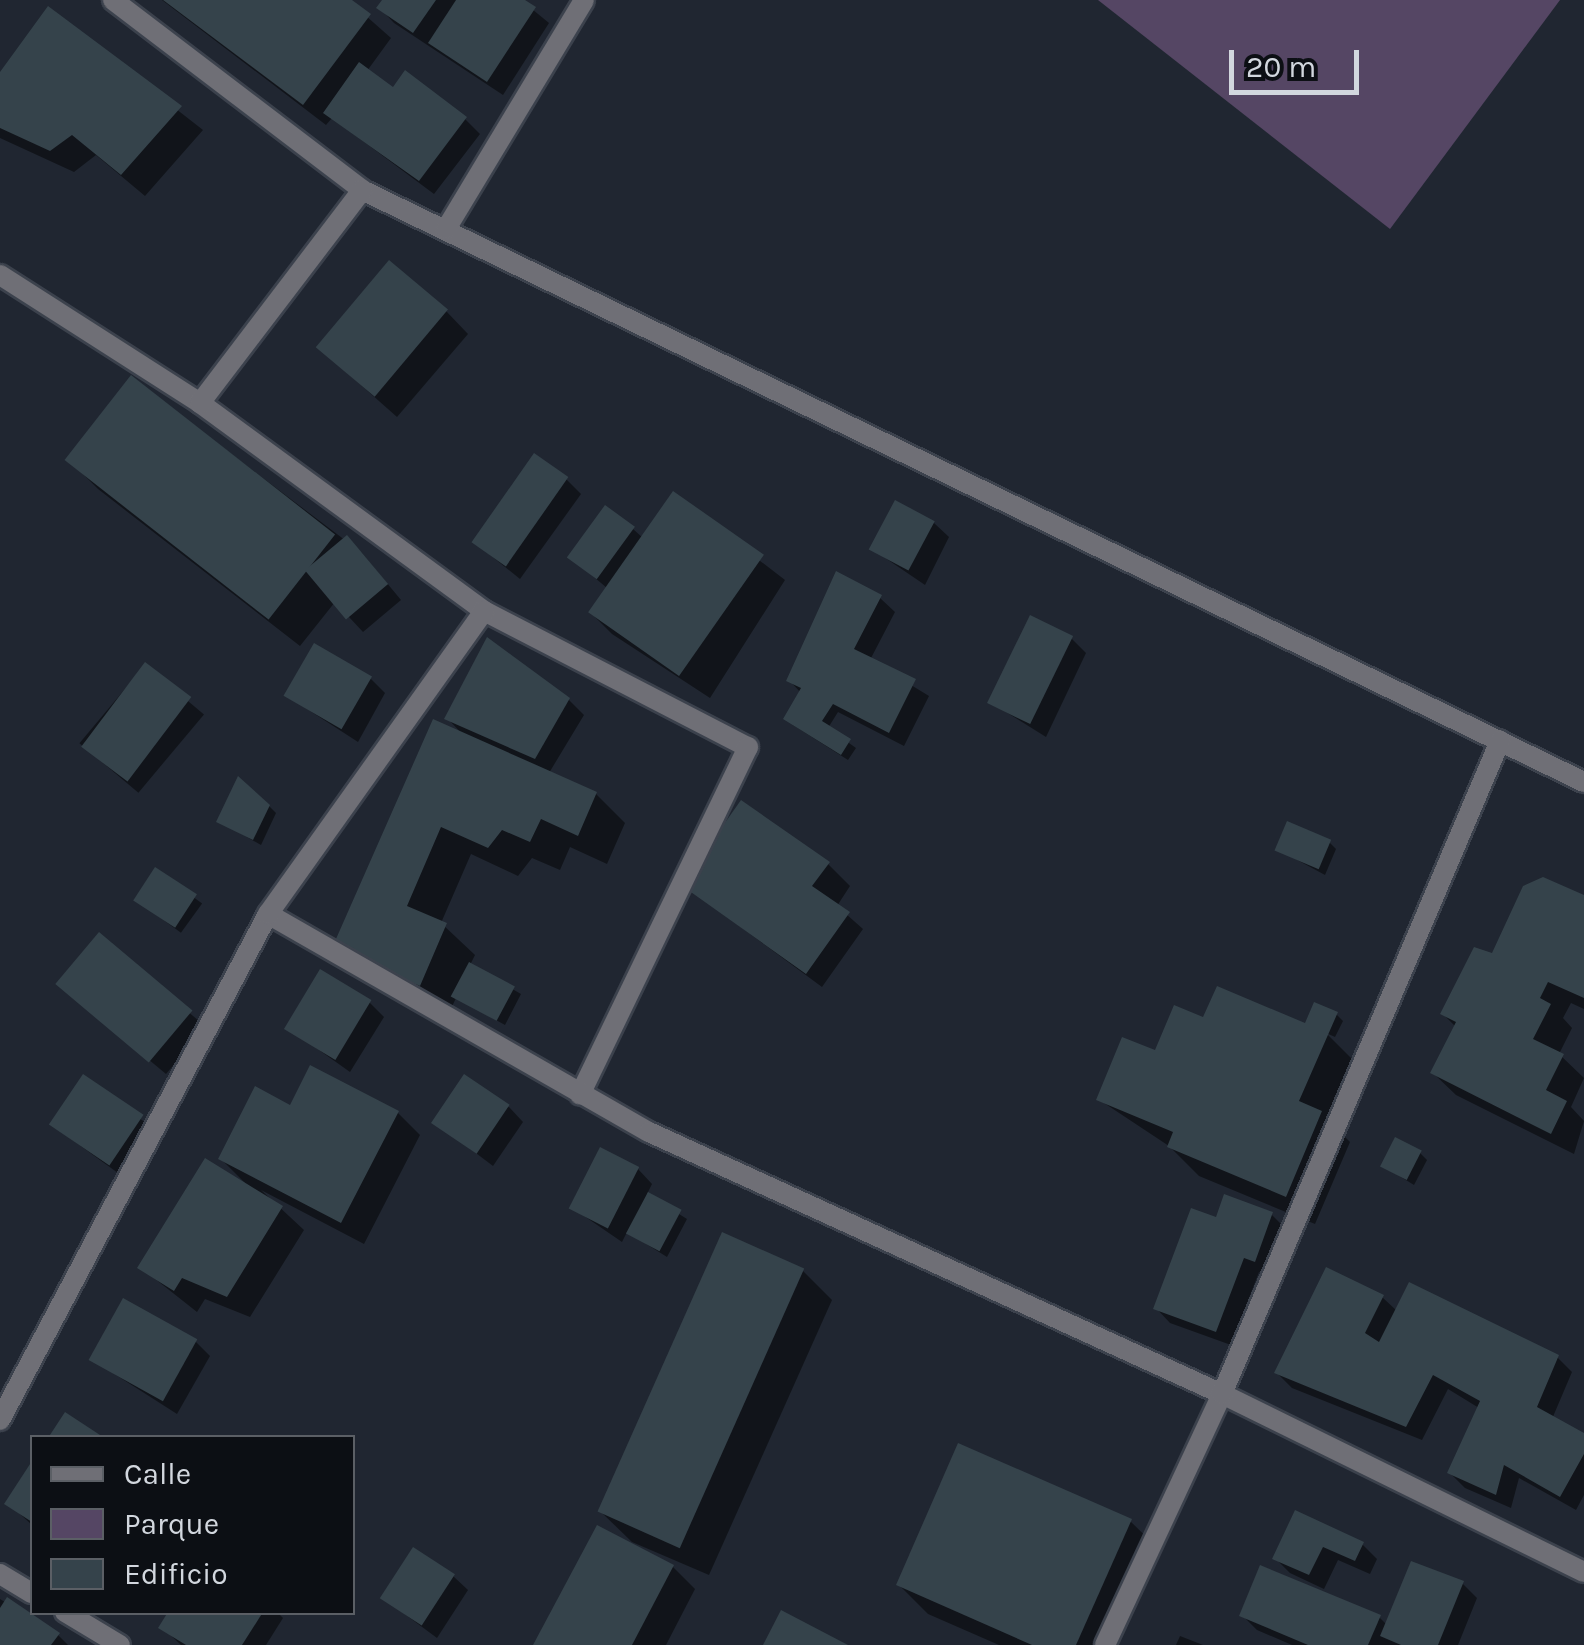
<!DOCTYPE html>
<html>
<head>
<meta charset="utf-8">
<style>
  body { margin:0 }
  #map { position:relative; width:1584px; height:1645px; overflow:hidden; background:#202631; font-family:Karla,sans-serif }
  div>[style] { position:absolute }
  .green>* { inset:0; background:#554664 }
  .shadow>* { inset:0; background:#0007; transform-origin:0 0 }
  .building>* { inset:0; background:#35434b; transform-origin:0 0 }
  .roads { filter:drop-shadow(2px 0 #3c424d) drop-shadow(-2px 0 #3c424d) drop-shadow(0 2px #3c424d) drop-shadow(0 -2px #3c424d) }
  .street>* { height:20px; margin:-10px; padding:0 10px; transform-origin:10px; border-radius:10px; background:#6f6f76 }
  span { translate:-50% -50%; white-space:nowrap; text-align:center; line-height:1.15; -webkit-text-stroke:10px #0c0f14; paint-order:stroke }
  .legend { position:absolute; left:30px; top:1435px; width:325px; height:180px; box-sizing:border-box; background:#0c0f14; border:2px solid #5b5f65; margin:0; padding:12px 18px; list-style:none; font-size:30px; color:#d2d7de }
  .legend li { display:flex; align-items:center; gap:20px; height:50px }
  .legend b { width:50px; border:2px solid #5b5f65 }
  .scale { position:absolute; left:1229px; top:50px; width:130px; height:45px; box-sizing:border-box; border:5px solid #d2d7de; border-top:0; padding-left:12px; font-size:30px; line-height:35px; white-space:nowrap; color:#d2d7de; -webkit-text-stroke:8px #0c0f14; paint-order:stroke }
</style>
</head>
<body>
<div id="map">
  <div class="green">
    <div style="clip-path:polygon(1098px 0,1560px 0,1390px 229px)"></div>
  </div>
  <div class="shadow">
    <div style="clip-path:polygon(162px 0,348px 0,391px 38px,367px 71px,394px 90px,465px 119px,480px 134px,434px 194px,332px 118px,326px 125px)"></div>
    <div style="clip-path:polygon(385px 0,521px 0,549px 23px,503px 95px,394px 23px,380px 8px)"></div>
    <div style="clip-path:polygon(48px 9px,203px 130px,145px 196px,96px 155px,74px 172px,0 138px,0 76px)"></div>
    <div style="clip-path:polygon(446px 311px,468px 334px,397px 417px,318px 347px)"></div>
    <div style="clip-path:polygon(132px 379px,362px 553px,401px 600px,363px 632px,335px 602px,300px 646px,98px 489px,69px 460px)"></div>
    <div style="clip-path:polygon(566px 479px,581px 494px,520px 579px,474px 542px)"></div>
    <div style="clip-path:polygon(673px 494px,785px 580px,710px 698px,612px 634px,590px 612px,607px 588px,570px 557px,633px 529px,643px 538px)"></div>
    <div style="clip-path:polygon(934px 523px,949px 537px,925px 585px,872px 549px)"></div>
    <div style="clip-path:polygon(880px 598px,895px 612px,870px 660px,929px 696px,904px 746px,838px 712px,828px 728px,856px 748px,848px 760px,793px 725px,801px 693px,789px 680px)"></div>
    <div style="clip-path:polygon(1071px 638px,1086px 653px,1046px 737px,990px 702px)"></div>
    <div style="left:145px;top:665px;width:77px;height:102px;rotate:40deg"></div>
    <div style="clip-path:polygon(371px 679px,385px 693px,358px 742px,287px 696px)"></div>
    <div style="clip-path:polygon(569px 700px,584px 715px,549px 773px,596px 794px,625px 823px,607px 864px,570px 847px,560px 870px,532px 858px,518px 876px,471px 854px,441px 923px,475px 955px,470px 965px,521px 994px,505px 1025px,456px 998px,449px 1013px,364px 976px,464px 736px,448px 719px)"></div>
    <div style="clip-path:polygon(269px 806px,276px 813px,261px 845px,219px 821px)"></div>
    <div style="clip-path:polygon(1329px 842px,1336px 849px,1325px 875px,1277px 849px)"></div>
    <div style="clip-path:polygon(828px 864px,850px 886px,837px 906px,863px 929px,822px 987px,684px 885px)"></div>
    <div style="left:156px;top:870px;width:57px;height:36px;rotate:36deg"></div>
    <div style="clip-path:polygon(1584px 898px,1584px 1009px,1571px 1003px,1563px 1018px,1572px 1028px,1559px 1054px,1584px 1078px,1571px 1107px,1584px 1121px,1574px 1154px,1456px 1095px,1433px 1073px,1456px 1027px,1443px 1014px,1493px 956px)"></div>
    <div style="clip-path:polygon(99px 936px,206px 1027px,166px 1074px,87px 1008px)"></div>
    <div style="clip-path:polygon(369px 1002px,384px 1017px,350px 1072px,288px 1028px)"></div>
    <div style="clip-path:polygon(1336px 1014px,1343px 1021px,1335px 1037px,1326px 1033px,1356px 1063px,1331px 1123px,1350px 1142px,1315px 1224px,1199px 1176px,1169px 1146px,1098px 1099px,1205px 1021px,1307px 1026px)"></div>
    <div style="left:84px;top:1078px;width:91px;height:57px;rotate:36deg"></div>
    <div style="clip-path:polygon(509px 1107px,523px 1122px,493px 1166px,435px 1122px)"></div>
    <div style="clip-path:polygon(398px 1113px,420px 1135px,364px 1244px,261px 1190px,304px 1230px,250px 1317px,205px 1299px,197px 1312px,140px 1267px,245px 1183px,221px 1159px)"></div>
    <div style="clip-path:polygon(1420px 1153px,1427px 1160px,1414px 1185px,1383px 1166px)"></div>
    <div style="clip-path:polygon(638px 1169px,652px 1184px,647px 1194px,687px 1219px,667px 1257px,627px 1232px,622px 1242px,571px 1207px)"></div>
    <div style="clip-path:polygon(1271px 1214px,1286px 1229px,1270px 1275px,1259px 1272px,1231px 1345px,1170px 1323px,1156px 1308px,1218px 1220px)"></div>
    <div style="clip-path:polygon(803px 1271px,832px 1300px,709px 1575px,632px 1542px,600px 1511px)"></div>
    <div style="clip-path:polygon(1382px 1297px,1397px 1311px,1557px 1357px,1572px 1372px,1552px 1419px,1584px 1436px,1584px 1495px,1576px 1510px,1519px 1478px,1511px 1508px,1465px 1488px,1450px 1473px,1479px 1408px,1448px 1389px,1422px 1440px,1292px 1388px,1277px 1373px)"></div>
    <div style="clip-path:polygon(195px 1341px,210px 1356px,177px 1414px,91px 1359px)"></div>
    <div style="clip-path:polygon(32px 1466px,32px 1525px,8px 1503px)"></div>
    <div style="clip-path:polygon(1296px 1513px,1362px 1544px,1377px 1559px,1370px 1574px,1338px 1560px,1324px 1589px,1290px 1573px,1275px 1558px)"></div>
    <div style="clip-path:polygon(1130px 1521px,1160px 1550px,1117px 1645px,999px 1645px,928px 1614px,899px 1585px)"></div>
    <div style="clip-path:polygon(598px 1528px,673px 1567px,695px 1589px,666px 1645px,536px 1645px)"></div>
    <div style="clip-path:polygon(453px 1576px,468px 1590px,437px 1638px,383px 1598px)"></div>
    <div style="clip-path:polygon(1462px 1583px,1477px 1598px,1458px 1645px,1292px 1645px,1257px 1630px,1242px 1615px,1379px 1617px,1387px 1625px)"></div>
    <div style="clip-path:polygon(0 1599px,58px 1635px,68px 1645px,0 1645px)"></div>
    <div style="clip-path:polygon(171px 1612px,277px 1612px,283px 1618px,266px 1645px,181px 1645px,162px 1627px)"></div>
    <div style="clip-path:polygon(1180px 1636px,1203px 1645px,1176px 1645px)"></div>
  </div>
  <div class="building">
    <div style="clip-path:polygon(163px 0,352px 0,371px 14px,303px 105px)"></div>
    <div style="clip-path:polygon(382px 0,436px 0,413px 33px,376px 8px)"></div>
    <div style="clip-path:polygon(456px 0,525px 0,536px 7px,487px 82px,428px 43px)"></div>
    <div style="clip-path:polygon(48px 6px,182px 106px,121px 175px,72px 135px,50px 151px,0 128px,0 72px)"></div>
    <div style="clip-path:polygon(359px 62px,393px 87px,405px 70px,467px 117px,419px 181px,323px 113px)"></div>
    <div style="left:389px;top:260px;width:77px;height:114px;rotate:40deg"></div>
    <div style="left:131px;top:375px;width:259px;height:108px;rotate:38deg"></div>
    <div style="left:534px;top:453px;width:42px;height:109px;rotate:35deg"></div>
    <div style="left:673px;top:491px;width:111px;height:148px;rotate:35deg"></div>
    <div style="left:895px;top:500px;width:45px;height:56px;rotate:28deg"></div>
    <div style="left:605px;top:505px;width:37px;height:65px;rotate:36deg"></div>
    <div style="left:347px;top:535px;width:64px;height:55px;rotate:50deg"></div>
    <div style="clip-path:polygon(836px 571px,882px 595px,854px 649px,916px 679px,889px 733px,833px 704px,822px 721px,851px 739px,841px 755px,783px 719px,801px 688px,786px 681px)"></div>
    <div style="left:1030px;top:615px;width:48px;height:98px;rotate:26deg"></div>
    <div style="clip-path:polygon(487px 637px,570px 698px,535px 759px,444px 719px)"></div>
    <div style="left:314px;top:643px;width:67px;height:61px;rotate:30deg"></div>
    <div style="left:145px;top:662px;width:58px;height:106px;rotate:37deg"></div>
    <div style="clip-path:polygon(433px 719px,597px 792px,578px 836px,541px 819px,530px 842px,502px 830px,488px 848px,441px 827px,407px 906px,447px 923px,420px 986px,332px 948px)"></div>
    <div style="clip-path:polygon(238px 776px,270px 805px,253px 840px,216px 822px)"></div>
    <div style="clip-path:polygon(741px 800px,830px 862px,812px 886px,850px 912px,806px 974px,681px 885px)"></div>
    <div style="left:1287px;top:821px;width:48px;height:32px;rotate:23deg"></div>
    <div style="left:155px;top:867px;width:50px;height:40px;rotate:33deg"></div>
    <div style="clip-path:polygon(1543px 877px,1584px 895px,1584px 998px,1548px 982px,1540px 998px,1551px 1004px,1533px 1039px,1564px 1054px,1546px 1090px,1567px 1101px,1551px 1134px,1430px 1073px,1456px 1022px,1440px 1014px,1474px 947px,1492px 953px,1523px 886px)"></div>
    <div style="left:99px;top:932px;width:122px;height:68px;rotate:40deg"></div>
    <div style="left:469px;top:962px;width:52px;height:39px;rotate:28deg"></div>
    <div style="left:320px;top:969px;width:60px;height:70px;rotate:31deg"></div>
    <div style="clip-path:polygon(1217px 986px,1305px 1023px,1314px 1002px,1338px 1012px,1299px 1101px,1322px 1111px,1286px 1197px,1167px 1147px,1173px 1132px,1096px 1100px,1122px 1037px,1155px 1050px,1174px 1005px,1203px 1017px)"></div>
    <div style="clip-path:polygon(310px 1065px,399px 1111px,341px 1223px,218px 1159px,255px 1086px,290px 1105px)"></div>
    <div style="left:83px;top:1074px;width:73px;height:61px;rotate:34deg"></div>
    <div style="left:464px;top:1074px;width:55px;height:59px;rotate:34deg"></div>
    <div style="left:1395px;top:1137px;width:30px;height:33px;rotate:27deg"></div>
    <div style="left:600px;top:1147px;width:44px;height:69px;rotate:27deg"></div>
    <div style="clip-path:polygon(205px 1158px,283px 1206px,227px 1297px,182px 1278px,174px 1291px,137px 1268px)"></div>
    <div style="left:648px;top:1192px;width:38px;height:47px;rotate:28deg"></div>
    <div style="clip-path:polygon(1224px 1194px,1273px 1212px,1255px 1262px,1244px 1258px,1216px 1332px,1153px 1309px,1191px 1208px,1216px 1217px)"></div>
    <div style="left:722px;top:1232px;width:90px;height:306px;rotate:24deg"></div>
    <div style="clip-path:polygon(1326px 1267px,1384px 1295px,1365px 1333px,1379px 1342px,1409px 1282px,1559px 1355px,1537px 1407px,1584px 1433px,1584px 1454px,1560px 1497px,1504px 1465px,1496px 1495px,1447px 1473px,1480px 1401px,1433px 1375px,1406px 1427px,1274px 1373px)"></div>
    <div style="left:123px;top:1298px;width:85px;height:71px;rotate:29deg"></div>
    <div style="clip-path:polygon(65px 1412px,100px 1435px,98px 1438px,48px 1438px)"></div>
    <div style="clip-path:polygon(958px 1443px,1132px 1519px,1076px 1645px,1032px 1645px,896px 1585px)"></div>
    <div style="clip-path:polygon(32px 1461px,32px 1522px,4px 1504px)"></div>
    <div style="clip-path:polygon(1295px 1510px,1364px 1542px,1355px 1561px,1323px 1547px,1309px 1575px,1272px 1559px)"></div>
    <div style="clip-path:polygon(597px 1525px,674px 1565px,632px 1645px,533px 1645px)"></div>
    <div style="left:413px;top:1547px;width:50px;height:61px;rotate:33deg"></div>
    <div style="clip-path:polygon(1411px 1561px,1464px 1581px,1438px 1645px,1401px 1645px,1380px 1636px)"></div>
    <div style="clip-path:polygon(1260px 1565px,1381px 1615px,1368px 1645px,1308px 1645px,1239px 1616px)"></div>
    <div style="clip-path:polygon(7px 1597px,60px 1633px,51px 1645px,0 1645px,0 1608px)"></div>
    <div style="clip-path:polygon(781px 1610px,848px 1645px,763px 1645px)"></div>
    <div style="clip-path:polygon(168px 1612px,263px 1612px,242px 1645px,186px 1645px,158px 1628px)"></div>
  </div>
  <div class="roads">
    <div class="street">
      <div style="left:113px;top:0;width:313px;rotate:37.3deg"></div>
      <div style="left:362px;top:190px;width:1358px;rotate:25.85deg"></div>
      <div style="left:446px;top:229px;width:267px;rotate:-58.9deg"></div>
      <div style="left:0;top:275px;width:237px;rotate:32.6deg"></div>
      <div style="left:200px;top:403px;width:352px;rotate:36.2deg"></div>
      <div style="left:484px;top:611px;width:297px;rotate:27.3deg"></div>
      <div style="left:748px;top:747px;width:386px;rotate:115.8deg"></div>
      <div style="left:200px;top:403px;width:268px;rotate:-52.7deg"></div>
      <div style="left:268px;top:914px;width:439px;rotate:29.8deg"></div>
      <div style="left:649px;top:1132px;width:630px;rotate:24.57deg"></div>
      <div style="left:1222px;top:1394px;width:403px;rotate:26.2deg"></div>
      <div style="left:0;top:1420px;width:573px;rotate:-62.09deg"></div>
      <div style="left:268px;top:914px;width:372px;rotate:-54.5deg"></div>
      <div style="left:0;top:1574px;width:37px;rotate:31deg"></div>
      <div style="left:65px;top:1612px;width:64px;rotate:31deg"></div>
      <div style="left:1105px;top:1645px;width:277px;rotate:-65deg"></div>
      <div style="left:1222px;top:1394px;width:710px;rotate:-66.94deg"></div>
    </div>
  </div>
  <ul class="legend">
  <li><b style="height:12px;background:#6f6f76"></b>Calle</li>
  <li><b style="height:28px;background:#554664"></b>Parque</li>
  <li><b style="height:28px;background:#35434b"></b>Edificio</li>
  </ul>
  <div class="scale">20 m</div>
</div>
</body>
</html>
